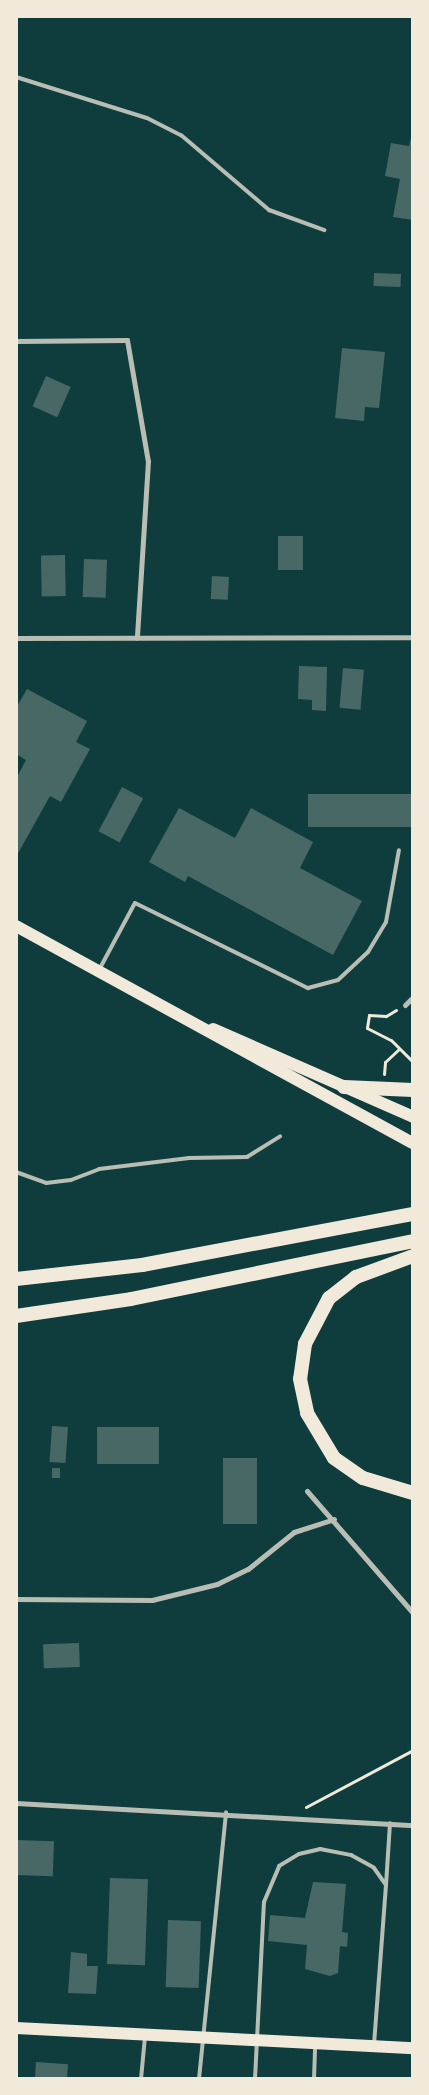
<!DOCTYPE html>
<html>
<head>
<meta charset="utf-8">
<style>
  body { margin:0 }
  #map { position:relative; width:429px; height:2095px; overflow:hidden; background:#0f3d3e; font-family:"PT Serif",serif }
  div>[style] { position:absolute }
  .building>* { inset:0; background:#486865; transform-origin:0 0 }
  .path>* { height:3px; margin:-1.5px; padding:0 1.5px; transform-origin:1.5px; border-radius:1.5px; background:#f1e9da }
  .service>* { height:4px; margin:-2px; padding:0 2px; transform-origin:2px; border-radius:2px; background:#b8beb3 }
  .minor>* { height:5px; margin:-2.5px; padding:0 2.5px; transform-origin:2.5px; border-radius:2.5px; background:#b8beb3 }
  .primary>* { height:12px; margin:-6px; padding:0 6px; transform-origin:6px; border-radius:6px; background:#f1e9da }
  .trunk>* { height:14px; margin:-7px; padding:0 7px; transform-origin:7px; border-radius:7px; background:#f1e9da }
  span { translate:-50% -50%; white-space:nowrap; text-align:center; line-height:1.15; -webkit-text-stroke:5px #f1e9da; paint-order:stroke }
  .frame { position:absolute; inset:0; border:18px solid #f1e9da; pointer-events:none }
</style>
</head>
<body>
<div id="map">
  <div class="building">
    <div style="clip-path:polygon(413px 129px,413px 220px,393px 217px,400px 179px,385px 176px,391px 143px,409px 146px)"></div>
    <div style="left:374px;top:273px;width:27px;height:13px;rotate:2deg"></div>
    <div style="clip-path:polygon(342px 348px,385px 352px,379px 408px,365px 407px,364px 421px,335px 418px)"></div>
    <div style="left:46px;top:376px;width:27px;height:33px;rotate:24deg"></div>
    <div style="left:278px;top:536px;width:25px;height:34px"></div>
    <div style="left:65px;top:555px;width:41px;height:24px;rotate:89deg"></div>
    <div style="left:84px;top:559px;width:23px;height:38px;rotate:2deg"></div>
    <div style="left:212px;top:576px;width:17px;height:23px;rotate:3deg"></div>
    <div style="clip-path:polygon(299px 666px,327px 667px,326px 711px,312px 710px,312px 700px,298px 699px)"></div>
    <div style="left:343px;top:668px;width:21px;height:40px;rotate:5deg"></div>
    <div style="clip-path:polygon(27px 689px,87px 721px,76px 742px,90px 749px,61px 802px,50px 796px,16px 857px,16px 779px,26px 760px,16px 754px,16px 708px)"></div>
    <div style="left:122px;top:787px;width:24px;height:50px;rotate:28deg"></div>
    <div style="left:413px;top:794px;width:33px;height:105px;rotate:90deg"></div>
    <div style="clip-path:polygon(179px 808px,235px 838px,251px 808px,313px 842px,300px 868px,362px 901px,333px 955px,188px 876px,185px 882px,149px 862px)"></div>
    <div style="left:52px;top:1426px;width:16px;height:36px;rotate:4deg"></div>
    <div style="left:97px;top:1427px;width:62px;height:37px"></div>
    <div style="left:257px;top:1458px;width:66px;height:34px;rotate:90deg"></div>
    <div style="left:52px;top:1468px;width:8px;height:10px"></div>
    <div style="left:79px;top:1643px;width:24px;height:36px;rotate:88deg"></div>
    <div style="left:16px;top:1840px;width:38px;height:35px;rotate:2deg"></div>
    <div style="left:110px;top:1878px;width:38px;height:86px;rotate:2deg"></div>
    <div style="clip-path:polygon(313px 1882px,346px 1884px,342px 1932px,348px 1933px,347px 1947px,340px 1946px,338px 1973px,330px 1976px,305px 1969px,307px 1945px,268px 1941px,270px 1915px,305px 1918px)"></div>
    <div style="left:168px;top:1920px;width:33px;height:67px;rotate:2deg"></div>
    <div style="clip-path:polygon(71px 1952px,87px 1954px,87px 1966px,98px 1966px,96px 1994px,68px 1993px)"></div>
    <div style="left:36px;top:2062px;width:32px;height:17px;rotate:4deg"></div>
  </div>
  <div class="path">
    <div style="left:396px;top:1010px;width:12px;rotate:149deg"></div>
    <div style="left:386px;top:1016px;width:17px;rotate:-177deg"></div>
    <div style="left:369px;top:1015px;width:13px;rotate:99deg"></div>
    <div style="left:367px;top:1028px;width:27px;rotate:27deg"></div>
    <div style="left:391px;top:1040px;width:31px;rotate:45deg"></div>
    <div style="left:384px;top:1074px;width:12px;rotate:-85deg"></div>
    <div style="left:385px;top:1062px;width:18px;rotate:-43deg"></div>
    <div style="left:306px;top:1807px;width:121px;rotate:-28deg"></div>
  </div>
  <div class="service">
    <div style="left:16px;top:77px;width:137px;rotate:17.4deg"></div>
    <div style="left:147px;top:118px;width:38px;rotate:27deg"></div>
    <div style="left:181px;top:135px;width:116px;rotate:40.4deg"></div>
    <div style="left:269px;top:210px;width:59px;rotate:20deg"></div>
    <div style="left:99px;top:970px;width:76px;rotate:-61.8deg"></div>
    <div style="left:135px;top:903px;width:193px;rotate:26.2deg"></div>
    <div style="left:308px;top:988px;width:31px;rotate:-15deg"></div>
    <div style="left:338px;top:980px;width:41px;rotate:-43deg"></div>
    <div style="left:368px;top:952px;width:35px;rotate:-59deg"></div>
    <div style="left:386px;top:922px;width:73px;rotate:-79.8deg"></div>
    <div style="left:16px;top:1172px;width:32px;rotate:20deg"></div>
    <div style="left:46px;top:1183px;width:25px;rotate:-7deg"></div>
    <div style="left:71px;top:1180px;width:30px;rotate:-21deg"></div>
    <div style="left:99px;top:1169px;width:91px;rotate:-7deg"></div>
    <div style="left:189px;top:1158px;width:58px;rotate:-1deg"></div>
    <div style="left:247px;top:1157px;width:39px;rotate:-32deg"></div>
    <div style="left:386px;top:1885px;width:62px;rotate:-86.3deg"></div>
    <div style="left:141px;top:2079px;width:42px;rotate:-84.6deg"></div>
    <div style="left:199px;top:2079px;width:268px;rotate:-84.2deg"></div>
    <div style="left:255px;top:2079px;width:177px;rotate:-87.1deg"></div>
    <div style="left:264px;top:1902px;width:39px;rotate:-67deg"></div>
    <div style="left:279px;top:1866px;width:23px;rotate:-31deg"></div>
    <div style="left:299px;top:1854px;width:22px;rotate:-13deg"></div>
    <div style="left:320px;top:1849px;width:32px;rotate:11deg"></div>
    <div style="left:351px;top:1855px;width:26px;rotate:29deg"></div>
    <div style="left:374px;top:1868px;width:21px;rotate:55deg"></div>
    <div style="left:386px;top:1885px;width:159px;rotate:94.3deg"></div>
    <div style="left:314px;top:2079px;width:34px;rotate:-88deg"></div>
  </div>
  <div class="minor">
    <div style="left:16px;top:341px;width:111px;rotate:-0.5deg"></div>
    <div style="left:127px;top:340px;width:123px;rotate:80.2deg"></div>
    <div style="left:148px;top:461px;width:177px;rotate:93.6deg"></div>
    <div style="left:16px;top:638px;width:397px;rotate:-0.1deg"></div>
    <div style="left:405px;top:1005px;width:11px;rotate:-45deg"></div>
    <div style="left:307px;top:1491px;width:162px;rotate:49deg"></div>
    <div style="left:16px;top:1599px;width:136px;rotate:0.4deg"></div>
    <div style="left:152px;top:1600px;width:67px;rotate:-13.8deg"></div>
    <div style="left:217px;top:1584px;width:34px;rotate:-26deg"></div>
    <div style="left:248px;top:1569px;width:59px;rotate:-38.8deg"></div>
    <div style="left:294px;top:1532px;width:42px;rotate:-18deg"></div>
    <div style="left:16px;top:1803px;width:398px;rotate:3.2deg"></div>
  </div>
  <div class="primary">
    <div style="left:16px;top:926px;width:452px;rotate:28.7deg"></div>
    <div style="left:213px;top:1029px;width:219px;rotate:23.7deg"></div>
    <div style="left:16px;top:2028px;width:398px;rotate:2.9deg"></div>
  </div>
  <div class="trunk">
    <div style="left:344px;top:1087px;width:69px;rotate:2.5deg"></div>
    <div style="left:413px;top:1256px;width:61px;rotate:159.8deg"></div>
    <div style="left:356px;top:1277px;width:34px;rotate:142deg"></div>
    <div style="left:329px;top:1298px;width:52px;rotate:117.6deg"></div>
    <div style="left:305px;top:1344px;width:35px;rotate:98deg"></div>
    <div style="left:300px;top:1379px;width:35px;rotate:78deg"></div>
    <div style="left:307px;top:1413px;width:52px;rotate:59deg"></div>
    <div style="left:334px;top:1458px;width:35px;rotate:35deg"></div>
    <div style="left:363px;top:1478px;width:52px;rotate:16.7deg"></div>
    <div style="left:16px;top:1279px;width:127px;rotate:-6.3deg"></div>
    <div style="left:142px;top:1265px;width:276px;rotate:-10.7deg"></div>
    <div style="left:16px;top:1316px;width:116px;rotate:-8.4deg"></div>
    <div style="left:131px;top:1299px;width:288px;rotate:-11.6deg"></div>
  </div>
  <div class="frame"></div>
</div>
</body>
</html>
